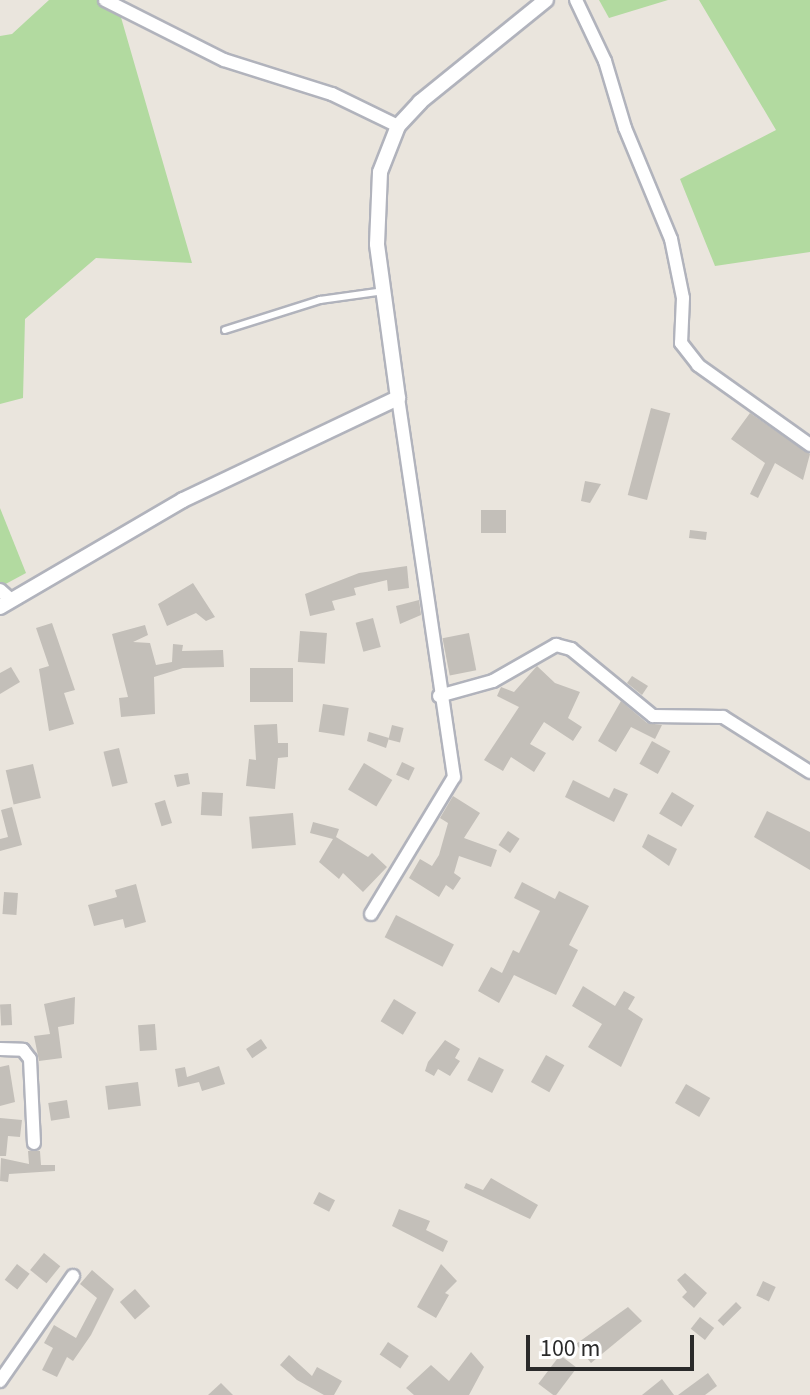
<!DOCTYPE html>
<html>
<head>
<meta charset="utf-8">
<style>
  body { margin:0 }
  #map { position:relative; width:810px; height:1395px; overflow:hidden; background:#eae5dd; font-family:"Source Sans 3",sans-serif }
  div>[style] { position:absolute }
  .green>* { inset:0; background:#b2daa0 }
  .building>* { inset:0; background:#c3bfb9; transform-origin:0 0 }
  .roads { filter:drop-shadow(2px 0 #b1b3bc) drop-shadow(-2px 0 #b1b3bc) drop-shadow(0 2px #b1b3bc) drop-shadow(0 -2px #b1b3bc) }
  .service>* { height:6px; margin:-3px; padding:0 3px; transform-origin:3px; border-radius:3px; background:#fff }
  .minor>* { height:12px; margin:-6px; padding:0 6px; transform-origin:6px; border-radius:6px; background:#fff }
  .tertiary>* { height:14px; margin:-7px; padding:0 7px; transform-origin:7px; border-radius:7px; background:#fff }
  span { translate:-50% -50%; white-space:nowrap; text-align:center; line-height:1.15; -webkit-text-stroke:7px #fff; paint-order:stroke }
  .scale { position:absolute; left:526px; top:1335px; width:168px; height:36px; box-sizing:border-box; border:4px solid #2a2a2a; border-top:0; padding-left:10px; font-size:24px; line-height:28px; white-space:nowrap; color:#2a2a2a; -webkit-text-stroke:6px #fff; paint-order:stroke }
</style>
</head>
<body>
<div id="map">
  <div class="green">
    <div style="clip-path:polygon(49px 0,116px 0,192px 263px,96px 258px,25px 319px,23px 398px,0 404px,0 36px,12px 34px)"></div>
    <div style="clip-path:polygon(599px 0,668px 0,609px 18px)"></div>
    <div style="clip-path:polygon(699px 0,810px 0,810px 252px,715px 266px,680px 179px,776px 130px)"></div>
    <div style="clip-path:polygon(0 508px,26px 573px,0 587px)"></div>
  </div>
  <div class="building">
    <div style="left:651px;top:408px;width:20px;height:90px;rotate:15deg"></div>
    <div style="clip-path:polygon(750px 413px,810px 454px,803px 480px,775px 463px,758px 498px,750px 494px,765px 463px,731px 439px)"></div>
    <div style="clip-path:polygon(585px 481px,601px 484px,590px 503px,581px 501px)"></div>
    <div style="left:506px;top:510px;width:23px;height:25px;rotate:90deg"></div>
    <div style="left:690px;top:530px;width:17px;height:8px;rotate:7deg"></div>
    <div style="clip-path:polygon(407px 566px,409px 588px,388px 591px,387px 580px,354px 588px,356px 595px,332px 601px,335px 610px,310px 616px,305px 594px,359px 573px)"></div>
    <div style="clip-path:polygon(193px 583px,215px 617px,206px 621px,196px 613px,167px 626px,158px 604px)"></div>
    <div style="clip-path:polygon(419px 600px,421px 615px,400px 624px,396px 606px)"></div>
    <div style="left:373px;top:618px;width:30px;height:18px;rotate:75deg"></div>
    <div style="clip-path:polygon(52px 623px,75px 690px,64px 693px,74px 724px,49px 731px,39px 669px,49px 666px,36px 628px)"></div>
    <div style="clip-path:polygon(145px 625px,148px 635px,133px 642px,150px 643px,156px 665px,172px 662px,173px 644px,183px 645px,182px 651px,223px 650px,224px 667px,183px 668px,154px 677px,155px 714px,121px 717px,119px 698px,128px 697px,112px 634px)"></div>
    <div style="left:300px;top:631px;width:27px;height:31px;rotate:4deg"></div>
    <div style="left:469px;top:633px;width:38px;height:27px;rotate:79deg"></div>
    <div style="clip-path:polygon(537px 666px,555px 683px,580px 692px,568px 718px,582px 727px,573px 741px,544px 722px,530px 744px,546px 753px,534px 772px,511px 757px,503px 771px,484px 760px,519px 707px,497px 696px,501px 687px,514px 692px)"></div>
    <div style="clip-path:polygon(11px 667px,20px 682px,0 694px,0 673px)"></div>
    <div style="left:250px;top:668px;width:43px;height:34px"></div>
    <div style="clip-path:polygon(632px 676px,648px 686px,642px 695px,627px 683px)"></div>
    <div style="clip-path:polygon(621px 701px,647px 723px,662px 725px,655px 739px,631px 727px,616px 752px,598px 741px)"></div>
    <div style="left:323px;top:704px;width:26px;height:28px;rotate:9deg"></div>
    <div style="clip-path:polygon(277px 724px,278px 743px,288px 743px,288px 757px,278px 758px,275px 789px,246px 786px,249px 759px,256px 760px,254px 725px)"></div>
    <div style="left:392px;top:725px;width:12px;height:15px;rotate:14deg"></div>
    <div style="clip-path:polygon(369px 732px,389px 738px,386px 748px,367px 741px)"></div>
    <div style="left:652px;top:741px;width:21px;height:26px;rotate:29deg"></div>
    <div style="left:119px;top:748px;width:36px;height:16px;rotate:76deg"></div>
    <div style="left:402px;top:762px;width:14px;height:14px;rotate:25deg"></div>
    <div style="left:364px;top:763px;width:33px;height:31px;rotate:31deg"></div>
    <div style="left:33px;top:764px;width:35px;height:28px;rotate:77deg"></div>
    <div style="clip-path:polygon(188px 773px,190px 784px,177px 787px,174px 775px)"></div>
    <div style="clip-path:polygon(573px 780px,609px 798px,614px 788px,628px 794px,614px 822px,565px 797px)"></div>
    <div style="left:202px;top:792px;width:21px;height:23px;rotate:3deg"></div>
    <div style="left:672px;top:792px;width:26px;height:25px;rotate:31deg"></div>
    <div style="clip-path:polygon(453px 796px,480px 813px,464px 838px,497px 850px,491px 867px,459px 856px,454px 873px,461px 878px,453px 890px,446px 885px,439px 897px,409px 878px,420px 859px,432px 866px,439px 855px,448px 823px,440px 818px)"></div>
    <div style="left:165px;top:800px;width:24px;height:11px;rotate:73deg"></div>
    <div style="clip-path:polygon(12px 807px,22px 845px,0 851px,0 839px,8px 837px,1px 810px)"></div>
    <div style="clip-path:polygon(767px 811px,810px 832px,810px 870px,754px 837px)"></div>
    <div style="left:293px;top:813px;width:32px;height:44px;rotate:85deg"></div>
    <div style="clip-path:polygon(313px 822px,339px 829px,336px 837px,368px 857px,372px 853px,387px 867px,363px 892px,343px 873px,339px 879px,319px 862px,333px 839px,310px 833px)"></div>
    <div style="left:508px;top:831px;width:14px;height:17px;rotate:34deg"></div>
    <div style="clip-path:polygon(648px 834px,677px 849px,669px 866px,642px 847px)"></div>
    <div style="clip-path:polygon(522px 882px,555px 899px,559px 891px,589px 906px,569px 945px,578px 950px,556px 995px,514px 975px,499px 1003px,478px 991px,491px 967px,502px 973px,513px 950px,519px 953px,540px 911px,514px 898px)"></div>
    <div style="clip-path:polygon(136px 884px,146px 922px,125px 928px,123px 919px,94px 926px,88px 905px,117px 897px,115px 890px)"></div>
    <div style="left:4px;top:892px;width:14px;height:22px;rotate:4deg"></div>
    <div style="left:396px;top:915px;width:65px;height:25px;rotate:27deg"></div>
    <div style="clip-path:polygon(583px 986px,615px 1006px,624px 991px,635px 997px,628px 1009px,643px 1019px,621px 1067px,588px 1047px,602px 1024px,572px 1006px)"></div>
    <div style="clip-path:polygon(75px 997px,74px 1024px,58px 1027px,62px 1058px,39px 1061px,34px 1036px,50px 1034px,44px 1004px)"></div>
    <div style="left:394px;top:999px;width:26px;height:26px;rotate:31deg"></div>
    <div style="left:11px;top:1004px;width:21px;height:11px;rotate:87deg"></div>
    <div style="left:155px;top:1024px;width:26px;height:17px;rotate:86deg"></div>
    <div style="left:261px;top:1039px;width:11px;height:18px;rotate:56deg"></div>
    <div style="clip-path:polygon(445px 1040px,460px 1049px,455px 1058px,460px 1061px,450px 1076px,438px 1069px,434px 1076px,425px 1071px,428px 1062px)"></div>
    <div style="left:546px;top:1055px;width:21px;height:31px;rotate:29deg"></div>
    <div style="left:479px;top:1057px;width:28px;height:26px;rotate:27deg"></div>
    <div style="clip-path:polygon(9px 1065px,15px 1102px,0 1106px,0 1067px)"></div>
    <div style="clip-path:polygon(219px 1066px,225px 1084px,202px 1091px,199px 1082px,178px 1087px,175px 1069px,185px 1067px,187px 1077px)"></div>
    <div style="left:138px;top:1082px;width:24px;height:33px;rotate:83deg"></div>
    <div style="left:686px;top:1084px;width:28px;height:22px;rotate:30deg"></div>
    <div style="left:67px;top:1100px;width:18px;height:19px;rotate:81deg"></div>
    <div style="clip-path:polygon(0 1118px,22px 1120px,20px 1137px,8px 1136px,6px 1156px,0 1156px)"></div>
    <div style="clip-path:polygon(28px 1151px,40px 1151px,41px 1165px,55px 1165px,55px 1171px,9px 1174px,8px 1182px,0 1181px,1px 1158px,29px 1164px)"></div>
    <div style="clip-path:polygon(491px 1178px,538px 1205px,530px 1219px,464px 1188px,466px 1183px,483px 1190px)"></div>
    <div style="left:319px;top:1192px;width:18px;height:13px;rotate:27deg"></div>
    <div style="clip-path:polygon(399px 1209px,430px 1221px,426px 1230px,448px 1241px,443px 1252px,392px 1226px)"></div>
    <div style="left:44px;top:1253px;width:21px;height:22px;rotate:39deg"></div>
    <div style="left:17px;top:1264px;width:16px;height:20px;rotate:38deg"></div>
    <div style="clip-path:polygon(441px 1264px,457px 1281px,445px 1293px,449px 1295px,436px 1318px,417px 1307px)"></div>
    <div style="clip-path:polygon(92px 1270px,114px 1289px,91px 1335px,73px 1361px,67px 1357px,57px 1377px,42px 1370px,53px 1348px,44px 1343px,54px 1325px,76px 1338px,97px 1298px,80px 1284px)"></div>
    <div style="clip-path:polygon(685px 1273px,707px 1293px,694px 1308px,682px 1297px,687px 1292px,677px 1280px)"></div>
    <div style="left:763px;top:1281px;width:14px;height:16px;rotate:25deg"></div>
    <div style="left:135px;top:1289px;width:23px;height:20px;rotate:49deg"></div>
    <div style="left:736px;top:1302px;width:8px;height:26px;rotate:45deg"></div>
    <div style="clip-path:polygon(628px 1307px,642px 1321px,591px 1363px,576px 1344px)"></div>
    <div style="left:700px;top:1317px;width:18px;height:15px;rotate:38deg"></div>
    <div style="left:388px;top:1342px;width:25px;height:15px;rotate:34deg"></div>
    <div style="clip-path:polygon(471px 1352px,484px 1367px,469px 1395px,414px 1395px,406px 1388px,431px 1365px,449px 1381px)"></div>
    <div style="clip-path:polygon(289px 1355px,312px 1376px,317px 1367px,342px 1381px,334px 1395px,324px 1395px,297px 1380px,280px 1365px)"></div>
    <div style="left:560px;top:1355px;width:21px;height:36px;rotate:37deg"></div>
    <div style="clip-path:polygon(708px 1373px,717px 1386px,705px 1395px,678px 1395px)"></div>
    <div style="clip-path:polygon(662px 1379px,674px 1395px,642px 1395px)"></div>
    <div style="clip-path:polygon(221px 1383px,233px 1395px,208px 1395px)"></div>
  </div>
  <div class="roads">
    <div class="service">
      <div style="left:225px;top:330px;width:100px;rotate:-17.5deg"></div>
      <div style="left:320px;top:300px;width:65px;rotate:-8deg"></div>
    </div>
    <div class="minor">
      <div style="left:105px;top:0;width:133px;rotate:26.8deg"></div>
      <div style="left:224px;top:60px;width:113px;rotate:17.5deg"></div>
      <div style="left:332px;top:94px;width:73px;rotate:25.9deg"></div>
      <div style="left:576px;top:0;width:68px;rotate:64.6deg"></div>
      <div style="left:605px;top:61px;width:70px;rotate:73.4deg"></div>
      <div style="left:625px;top:128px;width:120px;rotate:67.5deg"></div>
      <div style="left:671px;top:239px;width:60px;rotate:78.5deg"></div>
      <div style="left:683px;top:298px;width:45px;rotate:92.5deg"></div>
      <div style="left:681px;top:343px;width:28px;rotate:52deg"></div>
      <div style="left:698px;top:365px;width:138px;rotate:35.5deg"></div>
      <div style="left:0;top:590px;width:15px;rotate:42deg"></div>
      <div style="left:439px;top:696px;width:56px;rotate:-15.5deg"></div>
      <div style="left:493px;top:681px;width:73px;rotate:-29.7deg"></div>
      <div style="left:556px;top:645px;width:16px;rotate:15deg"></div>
      <div style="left:571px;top:649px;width:106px;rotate:39.3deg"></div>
      <div style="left:653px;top:716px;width:70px;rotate:0.8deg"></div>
      <div style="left:723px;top:717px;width:103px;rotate:32.3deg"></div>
      <div style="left:371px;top:914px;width:160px;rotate:-58.8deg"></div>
      <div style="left:454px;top:777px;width:383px;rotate:-98.4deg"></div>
      <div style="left:0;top:1049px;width:23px;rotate:2deg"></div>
      <div style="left:23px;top:1050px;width:11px;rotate:52deg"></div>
      <div style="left:30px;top:1059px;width:84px;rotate:87.3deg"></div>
      <div style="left:0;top:1381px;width:128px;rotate:-55.2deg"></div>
    </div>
    <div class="tertiary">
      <div style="left:0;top:607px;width:212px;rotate:-30.3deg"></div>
      <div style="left:183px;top:500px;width:238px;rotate:-25.4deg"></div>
      <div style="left:398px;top:398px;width:155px;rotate:-97.8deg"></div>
      <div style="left:377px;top:244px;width:72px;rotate:-87.6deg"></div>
      <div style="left:380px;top:172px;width:49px;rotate:-68.6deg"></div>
      <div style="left:398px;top:126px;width:33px;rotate:-47deg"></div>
      <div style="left:420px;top:102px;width:162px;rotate:-39deg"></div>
    </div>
  </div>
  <div class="scale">100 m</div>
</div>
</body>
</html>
